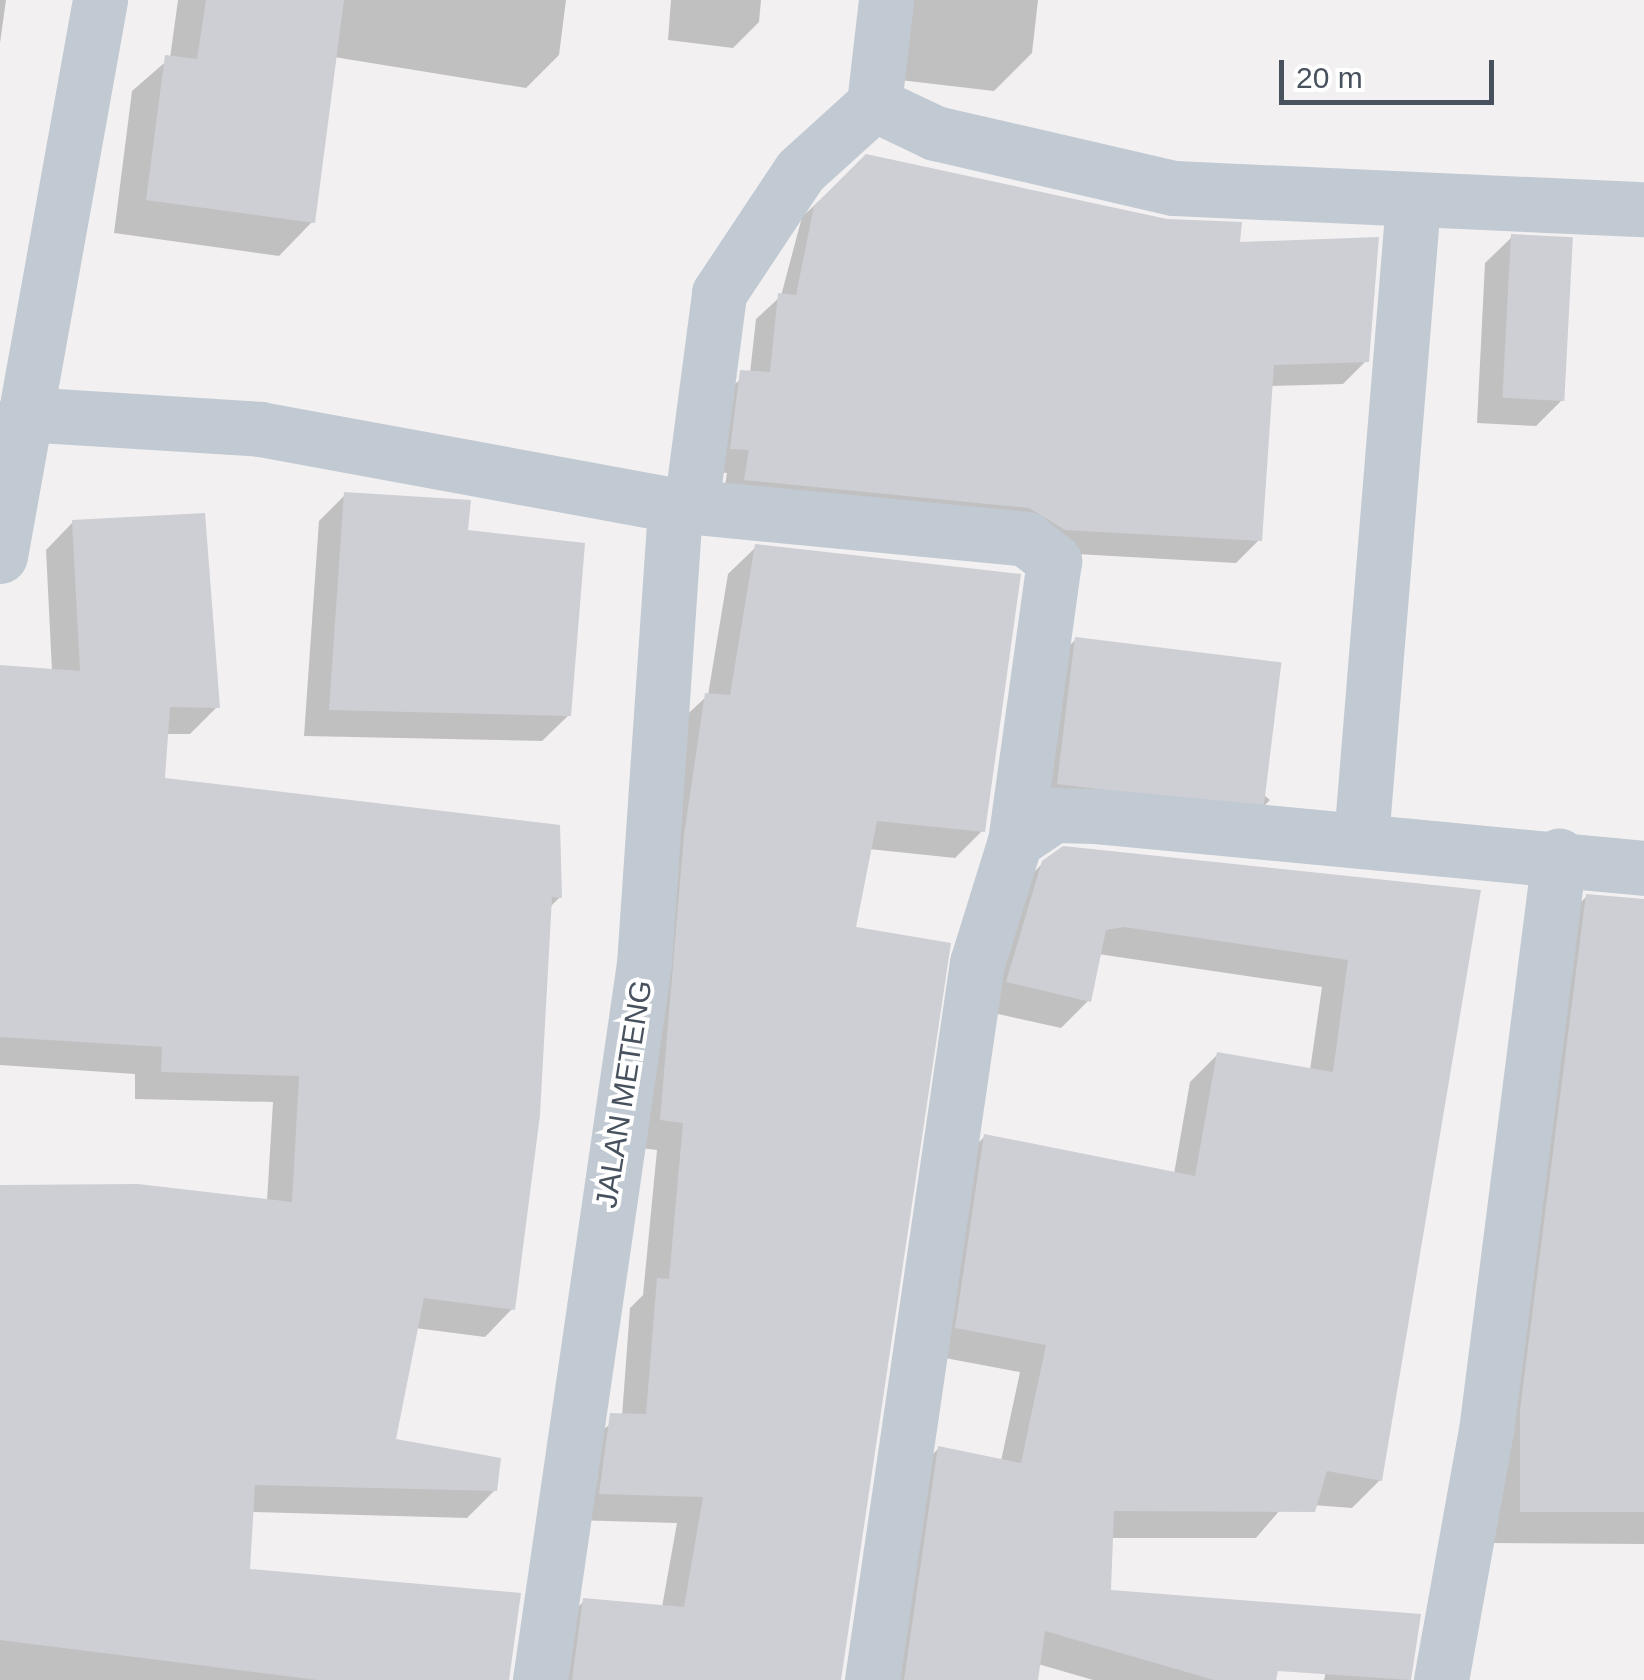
<!DOCTYPE html>
<html>
<head>
<meta charset="utf-8">
<style>
  body { margin:0 }
  #map { position:relative; width:1644px; height:1680px; overflow:hidden; background:#f2f0f0; font-family:Arial,sans-serif }
  div>[style] { position:absolute }
  .shadow>* { inset:0; background:#0003 }
  .building>* { inset:0; background:#cdcfd5; transform-origin:0 0 }
  .minor>* { height:55px; margin:-27.5px; padding:0 27.5px; transform-origin:27.5px; border-radius:27.5px; background:#c1c9d2 }
  span { translate:-50% -50%; white-space:nowrap; text-align:center; line-height:1.15; -webkit-text-stroke:8px #fff; paint-order:stroke }
  .street-label { font-size:30px; color:#48525e }
  .scale { position:absolute; left:1279px; top:60px; width:215px; height:45px; box-sizing:border-box; border:5px solid #48525e; border-top:0; padding-left:12px; font-size:30px; line-height:35px; white-space:nowrap; color:#48525e; -webkit-text-stroke:8px #fff; paint-order:stroke }
</style>
</head>
<body>
<div id="map">
  <div class="shadow">
    <div style="clip-path:polygon(0 0,6px 0,0 43px)"></div>
    <div style="clip-path:polygon(178px 0,566px 0,559px 55px,526px 88px,334px 57px,312px 222px,279px 256px,114px 233px,132px 91px,170px 58px)"></div>
    <div style="clip-path:polygon(671px 0,761px 0,759px 22px,733px 48px,668px 40px)"></div>
    <div style="clip-path:polygon(900px 0,1038px 0,1032px 53px,994px 91px,891px 79px)"></div>
    <div style="clip-path:polygon(866px 157px,1237px 244px,1366px 361px,1343px 384px,1270px 386px,1259px 540px,1236px 563px,1041px 552px,722px 503px,727px 473px,708px 471px,718px 396px,750px 373px,756px 319px,781px 296px,802px 217px)"></div>
    <div style="clip-path:polygon(1512px 237px,1562px 400px,1536px 426px,1477px 423px,1485px 263px)"></div>
    <div style="clip-path:polygon(345px 495px,466px 533px,569px 715px,542px 741px,304px 736px,319px 521px)"></div>
    <div style="clip-path:polygon(73px 522px,217px 707px,190px 734px,166px 734px,163px 781px,560px 897px,549px 908px,512px 1309px,485px 1337px,415px 1328px,393px 1441px,495px 1490px,467px 1518px,251px 1512px,248px 1572px,507px 1680px,0 1680px,0 1187px,267px 1201px,273px 1102px,135px 1099px,135px 1074px,0 1065px,0 667px,52px 671px,46px 550px)"></div>
    <div style="clip-path:polygon(756px 547px,982px 831px,955px 858px,869px 849px,853px 929px,840px 1680px,547px 1680px,557px 1628px,584px 1601px,662px 1607px,677px 1523px,572px 1520px,584px 1443px,622px 1416px,630px 1308px,643px 1295px,657px 1150px,633px 1147px,678px 723px,708px 695px,728px 574px)"></div>
    <div style="clip-path:polygon(1076px 639px,1270px 800px,1244px 826px,1030px 809px,1050px 666px)"></div>
    <div style="clip-path:polygon(1043px 863px,1478px 892px,1380px 1480px,1352px 1508px,1286px 1503px,1256px 1538px,1110px 1538px,1108px 1592px,1236px 1680px,1093px 1680px,1038px 1664px,1035px 1680px,881px 1680px,911px 1476px,939px 1448px,1001px 1461px,1020px 1372px,929px 1355px,957px 1165px,984px 1137px,1174px 1174px,1190px 1082px,1218px 1054px,1310px 1070px,1322px 987px,1098px 954px,1088px 1001px,1061px 1028px,980px 1010px,1015px 891px)"></div>
    <div style="clip-path:polygon(1587px 896px,1644px 901px,1644px 1544px,1488px 1543px,1554px 929px)"></div>
    <div style="clip-path:polygon(1334px 1635px,1408px 1676px,1409px 1680px,1324px 1680px)"></div>
  </div>
  <div class="building">
    <div style="clip-path:polygon(206px 0,344px 0,315px 223px,146px 200px,165px 55px,197px 59px)"></div>
    <div style="clip-path:polygon(866px 154px,1167px 219px,1242px 222px,1240px 242px,1379px 237px,1369px 362px,1274px 365px,1262px 541px,1065px 530px,1029px 508px,744px 480px,749px 450px,730px 449px,740px 370px,770px 372px,778px 293px,796px 295px,814px 206px)"></div>
    <div style="left:1511px;top:234px;width:62px;height:164px;rotate:3deg"></div>
    <div style="clip-path:polygon(344px 492px,471px 500px,468px 530px,585px 543px,571px 716px,329px 710px)"></div>
    <div style="clip-path:polygon(205px 513px,220px 708px,170px 707px,165px 778px,560px 825px,562px 898px,552px 897px,540px 1115px,515px 1310px,424px 1298px,396px 1439px,501px 1458px,497px 1491px,255px 1485px,250px 1569px,521px 1593px,509px 1680px,318px 1680px,0 1640px,0 1185px,138px 1184px,292px 1202px,299px 1076px,161px 1072px,162px 1047px,0 1037px,0 665px,80px 671px,72px 520px)"></div>
    <div style="clip-path:polygon(755px 544px,1021px 574px,985px 832px,877px 821px,856px 927px,951px 943px,841px 1680px,572px 1680px,583px 1598px,684px 1607px,703px 1497px,599px 1494px,610px 1413px,646px 1414px,657px 1278px,669px 1279px,683px 1123px,660px 1120px,684px 835px,705px 693px,730px 695px)"></div>
    <div style="left:1075px;top:637px;width:208px;height:148px;rotate:7deg"></div>
    <div style="clip-path:polygon(1063px 846px,1481px 890px,1382px 1481px,1327px 1471px,1315px 1512px,1114px 1511px,1111px 1590px,1421px 1614px,1411px 1680px,1278px 1671px,1276px 1680px,1214px 1680px,1045px 1631px,1038px 1680px,904px 1680px,938px 1446px,1021px 1463px,1046px 1345px,955px 1328px,984px 1134px,1195px 1176px,1217px 1052px,1333px 1072px,1348px 960px,1124px 927px,1106px 930px,1091px 1002px,1006px 982px,1042px 861px)"></div>
    <div style="clip-path:polygon(1586px 894px,1644px 899px,1644px 1512px,1520px 1512px,1520px 1410px)"></div>
  </div>
  <div class="minor">
    <div style="left:874px;top:104px;width:105px;rotate:-83.4deg"></div>
    <div style="left:24px;top:414px;width:236px;rotate:3.6deg"></div>
    <div style="left:260px;top:429px;width:422px;rotate:10.4deg"></div>
    <div style="left:675px;top:505px;width:353px;rotate:5.5deg"></div>
    <div style="left:1026px;top:539px;width:36px;rotate:38deg"></div>
    <div style="left:1054px;top:561px;width:283px;rotate:97.9deg"></div>
    <div style="left:691px;top:507px;width:216px;rotate:-82.5deg"></div>
    <div style="left:719px;top:293px;width:146px;rotate:-56.4deg"></div>
    <div style="left:800px;top:171px;width:100px;rotate:-42.2deg"></div>
    <div style="left:874px;top:104px;width:68px;rotate:25.4deg"></div>
    <div style="left:935px;top:133px;width:245px;rotate:13deg"></div>
    <div style="left:1174px;top:188px;width:470px;rotate:2.6deg"></div>
    <div style="left:0;top:556px;width:565px;rotate:-79.8deg"></div>
    <div style="left:1361px;top:839px;width:638px;rotate:-85.33deg"></div>
    <div style="left:540px;top:1680px;width:724px;rotate:-81.74deg"></div>
    <div style="left:644px;top:964px;width:460px;rotate:-86.1deg"></div>
    <div style="left:872px;top:1680px;width:725px;rotate:-81.67deg"></div>
    <div style="left:977px;top:963px;width:128px;rotate:-72.7deg"></div>
    <div style="left:1015px;top:841px;width:47px;rotate:-33.7deg"></div>
    <div style="left:1054px;top:815px;width:42px;rotate:1.4deg"></div>
    <div style="left:1096px;top:816px;width:550px;rotate:5.42deg"></div>
    <div style="left:1441px;top:1680px;width:253px;rotate:-79.8deg"></div>
    <div style="left:1486px;top:1431px;width:580px;rotate:-82.76deg"></div>
  </div>
  <div class="street-label">
    <span style="left:624px;top:1094px;rotate:-81deg">JALAN METENG</span>
  </div>
  <div class="scale">20 m</div>
</div>
</body>
</html>
